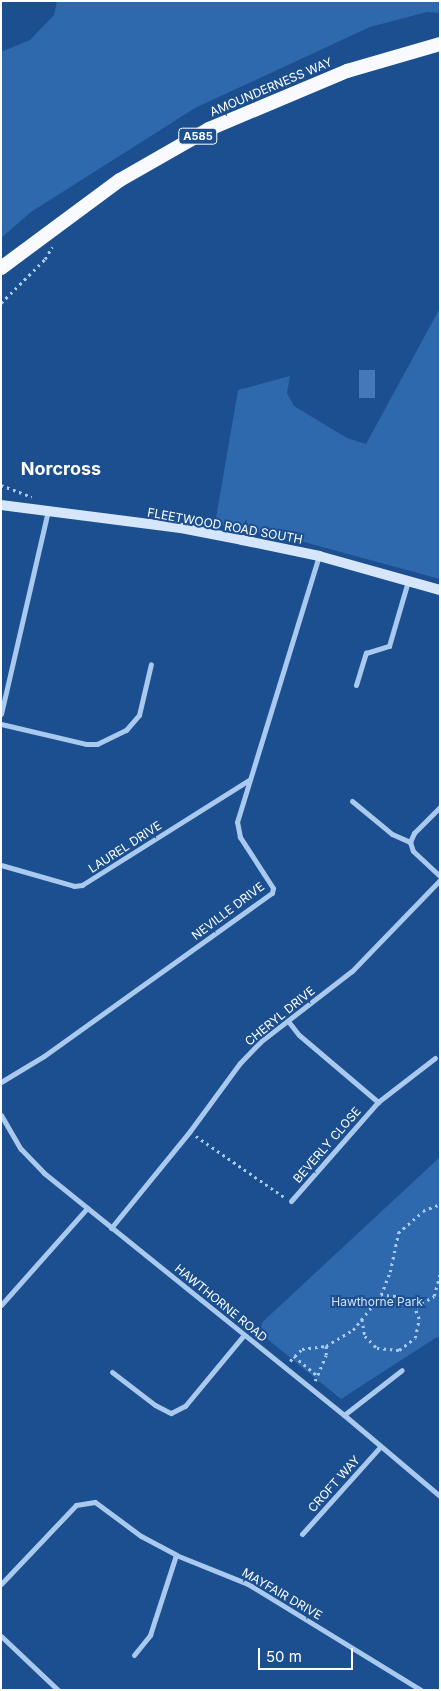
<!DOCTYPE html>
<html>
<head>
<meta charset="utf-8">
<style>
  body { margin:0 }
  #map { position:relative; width:441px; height:1691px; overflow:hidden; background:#1b4f8f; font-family:Inter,sans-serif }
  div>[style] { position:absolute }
  .green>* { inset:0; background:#2e69ad }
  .building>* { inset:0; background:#4478b7; transform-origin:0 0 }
  .path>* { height:2.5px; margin-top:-1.25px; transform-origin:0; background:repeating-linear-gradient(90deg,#a9c9ee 0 2.5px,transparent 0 6.5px) }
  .minor>* { height:5px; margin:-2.5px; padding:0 2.5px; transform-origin:2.5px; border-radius:2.5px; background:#a9c9ee }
  .secondary>* { height:10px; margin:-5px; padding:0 5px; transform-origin:5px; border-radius:5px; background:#d6e6fa }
  .trunk>* { height:14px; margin:-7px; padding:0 7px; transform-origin:7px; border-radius:7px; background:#f8faff }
  span { translate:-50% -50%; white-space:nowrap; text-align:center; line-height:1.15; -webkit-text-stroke:4px #1b4f8f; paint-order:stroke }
  .shield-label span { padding:1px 4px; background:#1b4f8f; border:1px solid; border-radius:4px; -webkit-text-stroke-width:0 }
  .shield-label { font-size:11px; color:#fff; font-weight:700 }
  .street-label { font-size:12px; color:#fff }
  .park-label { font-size:12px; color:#cfe3fa }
  .district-label { font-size:18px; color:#fff; font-weight:700 }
  .frame { position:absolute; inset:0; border:2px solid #fff; pointer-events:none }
  .scale { position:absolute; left:258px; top:1648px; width:95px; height:22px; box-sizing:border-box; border:2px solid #fff; border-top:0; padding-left:6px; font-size:15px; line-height:18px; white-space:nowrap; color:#fff; -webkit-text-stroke:4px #1b4f8f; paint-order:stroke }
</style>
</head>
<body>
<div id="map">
  <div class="green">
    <div style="clip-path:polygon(57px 1px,440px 1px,440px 13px,427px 12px,370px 27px,195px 108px,31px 212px,1px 238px,1px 52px,30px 40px,54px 15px)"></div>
    <div style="clip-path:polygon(440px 308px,440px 579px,304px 542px,215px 524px,238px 390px,290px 376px,287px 393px,294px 406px,347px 438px,366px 444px)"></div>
    <div style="clip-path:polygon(440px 1157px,440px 1339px,437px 1337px,341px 1399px,255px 1329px)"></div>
  </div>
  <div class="building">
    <div style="left:359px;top:370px;width:16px;height:28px"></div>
  </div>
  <div class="path">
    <div style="left:1px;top:303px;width:62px;rotate:-45deg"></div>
    <div style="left:45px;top:259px;width:14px;rotate:-60deg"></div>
    <div style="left:1px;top:485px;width:33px;rotate:21deg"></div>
    <div style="left:196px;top:1136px;width:107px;rotate:34.7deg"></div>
    <div style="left:416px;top:1307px;width:21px;rotate:-31deg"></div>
    <div style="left:434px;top:1296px;width:24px;rotate:-75deg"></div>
    <div style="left:362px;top:1319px;width:17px;rotate:80deg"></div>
    <div style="left:365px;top:1336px;width:17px;rotate:45deg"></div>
    <div style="left:377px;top:1348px;width:22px;rotate:5deg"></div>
    <div style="left:399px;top:1350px;width:20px;rotate:-37deg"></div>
    <div style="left:415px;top:1338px;width:19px;rotate:-78deg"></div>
    <div style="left:419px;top:1319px;width:16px;rotate:-112deg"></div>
    <div style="left:413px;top:1304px;width:13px;rotate:-148deg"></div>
    <div style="left:402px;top:1297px;width:21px;rotate:-175deg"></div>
    <div style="left:294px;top:1356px;width:31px;rotate:40deg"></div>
    <div style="left:290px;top:1361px;width:17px;rotate:-45deg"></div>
    <div style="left:302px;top:1349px;width:24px;rotate:-7deg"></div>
    <div style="left:315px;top:1381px;width:28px;rotate:-67deg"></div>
    <div style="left:326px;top:1355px;width:9px;rotate:-90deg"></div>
    <div style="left:326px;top:1346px;width:31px;rotate:-31deg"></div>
    <div style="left:353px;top:1330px;width:45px;rotate:-51.3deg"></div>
    <div style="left:381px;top:1295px;width:25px;rotate:-69deg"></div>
    <div style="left:390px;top:1272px;width:40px;rotate:-78deg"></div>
    <div style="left:398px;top:1233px;width:33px;rotate:-41deg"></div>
    <div style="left:423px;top:1211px;width:18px;rotate:-22deg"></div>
  </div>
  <div class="minor">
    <div style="left:356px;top:685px;width:34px;rotate:-73deg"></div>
    <div style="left:366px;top:653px;width:24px;rotate:-17deg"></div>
    <div style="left:389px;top:646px;width:68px;rotate:-73.7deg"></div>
    <div style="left:1px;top:714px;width:208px;rotate:-77deg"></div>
    <div style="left:1px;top:724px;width:87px;rotate:13.2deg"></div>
    <div style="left:86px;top:744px;width:11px"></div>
    <div style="left:97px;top:744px;width:32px;rotate:-26deg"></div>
    <div style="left:126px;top:730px;width:20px;rotate:-49deg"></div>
    <div style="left:139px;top:715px;width:52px;rotate:-76.8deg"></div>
    <div style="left:352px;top:801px;width:52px;rotate:39.5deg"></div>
    <div style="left:392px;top:834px;width:20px;rotate:24deg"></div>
    <div style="left:410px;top:842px;width:9px;rotate:72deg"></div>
    <div style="left:413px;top:851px;width:37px;rotate:43deg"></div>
    <div style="left:410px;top:842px;width:10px;rotate:-66deg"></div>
    <div style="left:414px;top:833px;width:37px;rotate:-45deg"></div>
    <div style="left:1px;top:865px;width:76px;rotate:16deg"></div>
    <div style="left:74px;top:886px;width:8px;rotate:-7deg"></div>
    <div style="left:82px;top:885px;width:197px;rotate:-32.2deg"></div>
    <div style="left:288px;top:1021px;width:18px;rotate:52deg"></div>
    <div style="left:299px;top:1035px;width:104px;rotate:40.3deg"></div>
    <div style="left:1px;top:1082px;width:50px;rotate:-31.2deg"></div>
    <div style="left:44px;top:1056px;width:280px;rotate:-35.6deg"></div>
    <div style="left:272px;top:893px;width:5px;rotate:-79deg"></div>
    <div style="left:273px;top:888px;width:61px;rotate:-122.9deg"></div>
    <div style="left:240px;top:837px;width:15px;rotate:-101deg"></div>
    <div style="left:237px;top:822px;width:278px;rotate:-72.9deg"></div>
    <div style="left:1px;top:1115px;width:39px;rotate:60deg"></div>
    <div style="left:21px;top:1149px;width:33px;rotate:46deg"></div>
    <div style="left:44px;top:1173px;width:385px;rotate:38.9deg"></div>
    <div style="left:344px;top:1415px;width:126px;rotate:40.2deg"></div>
    <div style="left:291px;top:1201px;width:132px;rotate:-48.7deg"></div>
    <div style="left:378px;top:1102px;width:72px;rotate:-37.7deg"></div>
    <div style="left:111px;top:1228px;width:125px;rotate:-50.8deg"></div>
    <div style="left:190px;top:1131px;width:84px;rotate:-53.7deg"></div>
    <div style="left:240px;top:1063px;width:29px;rotate:-46deg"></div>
    <div style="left:260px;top:1042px;width:116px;rotate:-37.7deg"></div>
    <div style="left:352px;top:971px;width:127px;rotate:-46deg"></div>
    <div style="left:1px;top:1305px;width:130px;rotate:-48.4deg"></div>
    <div style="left:112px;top:1372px;width:54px;rotate:37.5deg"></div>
    <div style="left:155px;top:1405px;width:18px;rotate:27deg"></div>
    <div style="left:171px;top:1413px;width:16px;rotate:-27deg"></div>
    <div style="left:185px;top:1406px;width:92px;rotate:-50.3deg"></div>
    <div style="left:344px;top:1415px;width:73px;rotate:-37.8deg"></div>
    <div style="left:302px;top:1534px;width:117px;rotate:-48.1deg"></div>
    <div style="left:1px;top:1584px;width:109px;rotate:-46.5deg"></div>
    <div style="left:76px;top:1505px;width:19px;rotate:-9deg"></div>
    <div style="left:95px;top:1502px;width:57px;rotate:36.5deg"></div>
    <div style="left:141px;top:1536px;width:40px;rotate:28deg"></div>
    <div style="left:176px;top:1555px;width:78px;rotate:21.9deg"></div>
    <div style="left:248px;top:1584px;width:203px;rotate:31.5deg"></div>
    <div style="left:1px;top:1636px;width:79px;rotate:43.5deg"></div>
    <div style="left:134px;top:1655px;width:26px;rotate:-51deg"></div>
    <div style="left:150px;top:1635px;width:84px;rotate:-72deg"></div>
  </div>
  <div class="secondary">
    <div style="left:1px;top:505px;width:181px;rotate:7.3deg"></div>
    <div style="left:181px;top:528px;width:62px;rotate:11.1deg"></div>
    <div style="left:242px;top:540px;width:79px;rotate:11.7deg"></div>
    <div style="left:319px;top:556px;width:126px;rotate:15.7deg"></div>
  </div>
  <div class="trunk">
    <div style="left:1px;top:268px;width:148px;rotate:-36.5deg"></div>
    <div style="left:120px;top:180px;width:103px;rotate:-29.8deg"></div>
    <div style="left:209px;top:129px;width:150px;rotate:-22.8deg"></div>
    <div style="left:347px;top:71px;width:97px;rotate:-16.2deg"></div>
  </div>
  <div class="shield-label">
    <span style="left:198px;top:136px">A585</span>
  </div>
  <div class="street-label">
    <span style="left:271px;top:87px;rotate:-23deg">AMOUNDERNESS WAY</span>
    <span style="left:225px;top:526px;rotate:10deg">FLEETWOOD ROAD SOUTH</span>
    <span style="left:125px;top:847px;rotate:-33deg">LAUREL DRIVE</span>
    <span style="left:228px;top:911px;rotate:-37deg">NEVILLE DRIVE</span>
    <span style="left:280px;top:1016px;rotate:-39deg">CHERYL DRIVE</span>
    <span style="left:327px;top:1145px;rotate:-49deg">BEVERLY CLOSE</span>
    <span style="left:221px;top:1303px;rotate:39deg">HAWTHORNE ROAD</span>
    <span style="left:334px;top:1484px;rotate:-48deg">CROFT WAY</span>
    <span style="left:282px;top:1594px;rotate:30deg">MAYFAIR DRIVE</span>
  </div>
  <div class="park-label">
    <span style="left:377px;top:1302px">Hawthorne Park</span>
  </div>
  <div class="district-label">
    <span style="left:61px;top:469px">Norcross</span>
  </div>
  <div class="frame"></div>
  <div class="scale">50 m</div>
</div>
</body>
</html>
